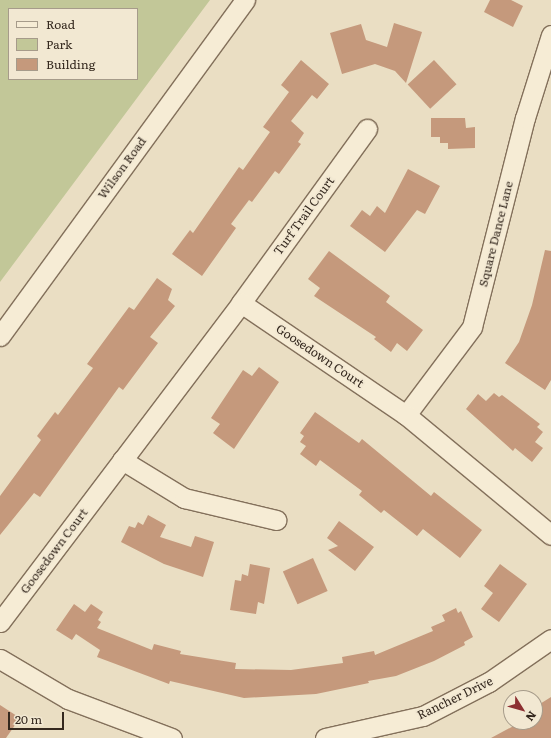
<!DOCTYPE html>
<html>
<head>
<meta charset="utf-8">
<style>
  body { margin:0 }
  #map { position:relative; width:551px; height:738px; overflow:hidden; background:#eadec3; font-family:Literata,serif }
  div>[style] { position:absolute }
  .green>* { inset:0; background:#c2c798 }
  .building>* { inset:0; background:#c5997c; transform-origin:0 0 }
  .roads { filter:drop-shadow(1px 0 #83705b) drop-shadow(-1px 0 #83705b) drop-shadow(0 1px #83705b) drop-shadow(0 -1px #83705b) }
  .street>* { height:19px; margin:-9.5px; padding:0 9.5px; transform-origin:9.5px; border-radius:9.5px; background:#f6ecd5 }
  span { translate:-50% -50%; white-space:nowrap; text-align:center; line-height:1.15; -webkit-text-stroke:3.5px #f2e8d2; paint-order:stroke }
  .street-label { font-size:12px; color:#34281e }
  .legend { position:absolute; left:8px; top:8px; width:130px; height:72px; box-sizing:border-box; background:#f2e8d2; border:1px solid #a69b8a; margin:0; padding:5px 7px; list-style:none; font-size:12px; color:#34281e }
  .legend li { display:flex; align-items:center; gap:8px; height:20px }
  .legend b { width:20px; border:1px solid #a69b8a }
  .north { position:absolute; left:503px; top:690px; width:40px; height:40px; box-sizing:border-box; background:#f2e8d2; border:1px solid #a69b8a; border-radius:50%; rotate:127deg; font-size:11px; font-weight:700; line-height:16px; text-align:center; color:#34281e }
  .north::after { content:''; display:block; margin:auto; width:14px; height:18px; background:#8d3032; clip-path:polygon(50% 0,100% 100%,50% 72%,0 100%) }
  .scale { position:absolute; left:8px; top:712px; width:56px; height:18px; box-sizing:border-box; border:2px solid #34281e; border-top:0; padding-left:5px; font-size:12px; line-height:14px; white-space:nowrap; color:#34281e; -webkit-text-stroke:3px #f2e8d2; paint-order:stroke }
</style>
</head>
<body>
<div id="map">
  <div class="green">
    <div style="clip-path:polygon(evenodd,0 0,210px 0,0 282px,0 0,9px 9px,137px 9px,137px 79px,9px 79px,9px 9px)"></div>
  </div>
  <div class="building">
    <div style="clip-path:polygon(490px 0,511px 0,523px 6px,513px 27px,484px 12px)"></div>
    <div style="clip-path:polygon(394px 23px,422px 32px,406px 83px,395px 71px,375px 64px,342px 74px,330px 33px,361px 24px,366px 40px,387px 47px)"></div>
    <div style="clip-path:polygon(301px 60px,329px 84px,317px 99px,312px 95px,291px 121px,304px 133px,298px 142px,301px 144px,279px 174px,275px 171px,252px 202px,249px 200px,231px 224px,236px 228px,202px 276px,172px 254px,190px 230px,193px 233px,239px 167px,243px 170px,270px 132px,263px 127px,289px 92px,281px 85px)"></div>
    <div style="left:434px;top:60px;width:33px;height:36px;rotate:47deg"></div>
    <div style="clip-path:polygon(431px 118px,465px 118px,466px 128px,475px 127px,475px 148px,448px 149px,448px 143px,440px 143px,440px 137px,431px 137px)"></div>
    <div style="clip-path:polygon(408px 169px,440px 186px,425px 214px,417px 210px,385px 252px,350px 226px,362px 210px,370px 216px,377px 206px,385px 213px)"></div>
    <div style="clip-path:polygon(545px 250px,551px 251px,551px 380px,545px 390px,505px 363px,519px 342px,532px 305px)"></div>
    <div style="clip-path:polygon(329px 251px,390px 296px,386px 302px,423px 330px,407px 351px,397px 343px,391px 352px,374px 339px,376px 337px,314px 296px,320px 288px,308px 279px)"></div>
    <div style="clip-path:polygon(157px 278px,172px 289px,168px 300px,175px 306px,150px 337px,158px 343px,123px 390px,119px 387px,40px 497px,34px 493px,0 535px,0 496px,41px 440px,37px 436px,55px 412px,58px 415px,93px 368px,87px 364px,129px 307px,134px 310px)"></div>
    <div style="clip-path:polygon(259px 367px,279px 382px,234px 449px,213px 433px,220px 424px,211px 418px,243px 370px,252px 376px)"></div>
    <div style="clip-path:polygon(494px 393px,499px 397px,502px 395px,540px 424px,537px 427px,543px 432px,535px 442px,543px 448px,532px 462px,515px 448px,513px 451px,466px 409px,478px 394px,486px 401px)"></div>
    <div style="clip-path:polygon(315px 412px,359px 443px,362px 439px,431px 496px,434px 492px,482px 530px,460px 558px,423px 529px,417px 536px,384px 510px,381px 513px,359px 495px,362px 491px,320px 460px,316px 466px,300px 454px,306px 446px,300px 442px,304px 436px,300px 433px)"></div>
    <div style="clip-path:polygon(148px 515px,166px 525px,160px 537px,191px 547px,195px 536px,214px 542px,203px 577px,164px 564px,121px 542px,129px 526px,135px 528px,138px 522px,143px 525px)"></div>
    <div style="clip-path:polygon(339px 521px,374px 547px,355px 571px,328px 550px,338px 546px,327px 538px)"></div>
    <div style="left:313px;top:558px;width:36px;height:33px;rotate:66deg"></div>
    <div style="clip-path:polygon(250px 564px,270px 568px,264px 604px,258px 602px,256px 614px,230px 610px,235px 580px,241px 581px,242px 574px,248px 576px)"></div>
    <div style="clip-path:polygon(500px 564px,527px 584px,499px 622px,481px 609px,493px 593px,484px 586px)"></div>
    <div style="clip-path:polygon(74px 604px,85px 612px,91px 604px,103px 612px,98px 620px,101px 622px,97px 628px,152px 650px,154px 644px,181px 651px,180px 654px,236px 663px,235px 669px,291px 670px,343px 663px,342px 657px,374px 651px,375px 655px,433px 631px,431px 627px,445px 621px,442px 615px,456px 608px,458px 613px,461px 611px,473px 637px,464px 642px,465px 645px,434px 661px,396px 676px,368px 681px,369px 683px,316px 694px,244px 698px,170px 681px,169px 684px,97px 657px,100px 650px,76px 634px,72px 640px,56px 630px)"></div>
    <div style="clip-path:polygon(551px 697px,551px 738px,491px 738px,521px 722px,535px 722px,535px 707px)"></div>
    <div style="clip-path:polygon(0 705px,20px 718px,6px 738px,0 738px)"></div>
  </div>
  <div class="roads">
    <div class="street">
      <div style="left:241px;top:303px;width:215px;rotate:-54.1deg"></div>
      <div style="left:0;top:336px;width:416px;rotate:-53.9deg"></div>
      <div style="left:406px;top:415px;width:110px;rotate:-53.1deg"></div>
      <div style="left:472px;top:327px;width:216px;rotate:-75.8deg"></div>
      <div style="left:525px;top:118px;width:87px;rotate:-72.6deg"></div>
      <div style="left:122px;top:460px;width:73px;rotate:31.5deg"></div>
      <div style="left:184px;top:498px;width:95px;rotate:13.4deg"></div>
      <div style="left:0;top:622px;width:400px;rotate:-52.9deg"></div>
      <div style="left:241px;top:303px;width:199px;rotate:34.2deg"></div>
      <div style="left:406px;top:415px;width:188px;rotate:39.6deg"></div>
      <div style="left:0;top:659px;width:79px;rotate:30.5deg"></div>
      <div style="left:68px;top:699px;width:111px;rotate:20.6deg"></div>
      <div style="left:325px;top:738px;width:100px;rotate:-12.7deg"></div>
      <div style="left:423px;top:716px;width:74px;rotate:-27.3deg"></div>
      <div style="left:489px;top:682px;width:75px;rotate:-34.7deg"></div>
    </div>
  </div>
  <div class="street-label">
    <span style="left:122px;top:168px;rotate:-54deg">Wilson Road</span>
    <span style="left:304px;top:216px;rotate:-54deg">Turf Trail Court</span>
    <span style="left:496px;top:234px;rotate:-76deg">Square Dance Lane</span>
    <span style="left:320px;top:356px;rotate:34deg">Goosedown Court</span>
    <span style="left:54px;top:551px;rotate:-53deg">Goosedown Court</span>
    <span style="left:455px;top:698px;rotate:-26deg">Rancher Drive</span>
  </div>
  <ul class="legend">
  <li><b style="height:5px;background:#f6ecd5"></b>Road</li>
  <li><b style="height:11px;background:#c2c798"></b>Park</li>
  <li><b style="height:11px;background:#c5997c"></b>Building</li>
  </ul>
  <div class="north">N</div>
  <div class="scale">20 m</div>
</div>
</body>
</html>
